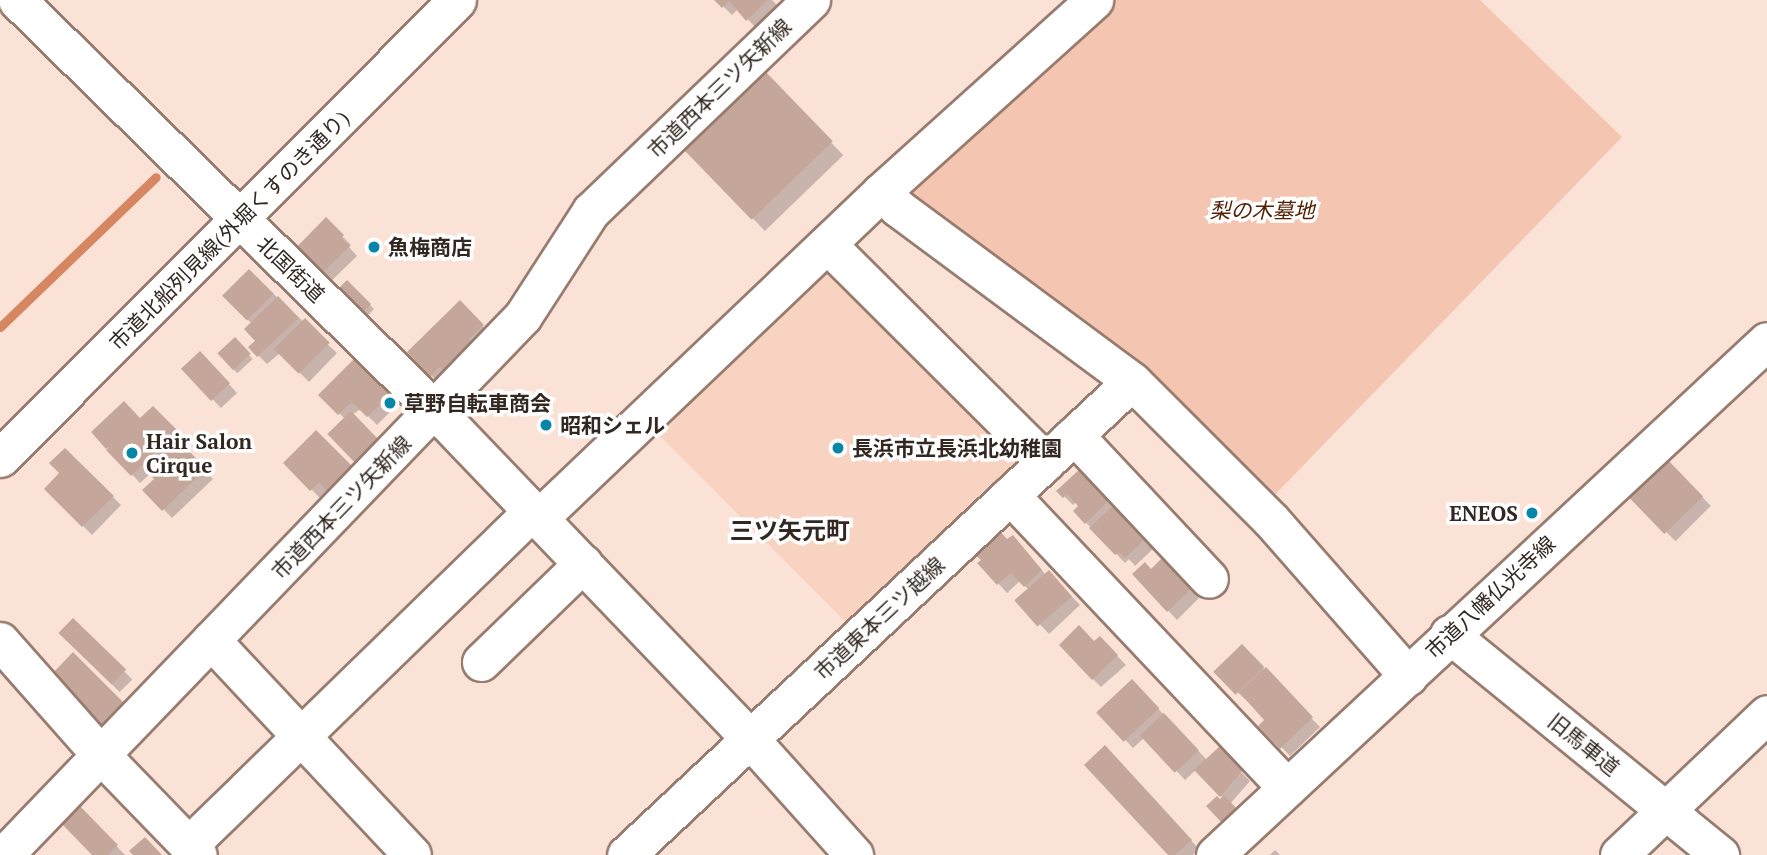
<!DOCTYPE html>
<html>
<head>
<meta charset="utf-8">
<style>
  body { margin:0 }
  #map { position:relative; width:1767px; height:855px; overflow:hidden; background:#fbe2d7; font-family:"PT Serif","Noto Sans JP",serif }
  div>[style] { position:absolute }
  .built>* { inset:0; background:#f9d3c2; transform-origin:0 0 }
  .green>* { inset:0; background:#f4c6b2 }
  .shadow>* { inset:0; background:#0003; transform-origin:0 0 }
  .stream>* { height:9px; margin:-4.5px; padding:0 4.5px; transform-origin:4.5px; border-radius:4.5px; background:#d68762 }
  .building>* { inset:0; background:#c4a79a; transform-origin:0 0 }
  .roads { filter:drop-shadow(2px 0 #977c6f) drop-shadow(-2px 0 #977c6f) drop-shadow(0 2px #977c6f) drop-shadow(0 -2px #977c6f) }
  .minor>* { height:37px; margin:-18.5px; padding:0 18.5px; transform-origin:18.5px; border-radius:18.5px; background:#fff }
  .dots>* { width:19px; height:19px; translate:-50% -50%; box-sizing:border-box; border:4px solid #fff; border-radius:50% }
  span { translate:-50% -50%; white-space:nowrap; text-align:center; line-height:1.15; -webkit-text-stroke:7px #fff; paint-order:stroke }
  .street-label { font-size:21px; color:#322721 }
  .park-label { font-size:21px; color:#532105; font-style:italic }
  .poi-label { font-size:21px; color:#322721; font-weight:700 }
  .left { translate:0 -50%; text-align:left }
  .right { translate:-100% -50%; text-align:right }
  .quarter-label { font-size:24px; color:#322721; font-weight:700 }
</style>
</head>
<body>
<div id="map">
  <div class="built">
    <div style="left:823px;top:264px;width:286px;height:237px;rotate:45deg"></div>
  </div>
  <div class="green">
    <div style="clip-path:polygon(1100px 0,1480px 0,1622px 137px,1261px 509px,887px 191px)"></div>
  </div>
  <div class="shadow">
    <div style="clip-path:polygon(717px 0,772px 0,779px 7px,756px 28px,738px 9px,732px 15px)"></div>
    <div style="left:762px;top:71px;width:117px;height:109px;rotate:46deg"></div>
    <div style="clip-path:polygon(326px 220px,351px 245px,349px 247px,357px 256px,322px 290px,290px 257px)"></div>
    <div style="clip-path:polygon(249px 271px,337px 353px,309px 382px,280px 353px,267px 364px,250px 347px,257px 341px,252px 324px,224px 296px)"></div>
    <div style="clip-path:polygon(347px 282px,374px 309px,360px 324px)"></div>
    <div style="left:460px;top:303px;width:45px;height:71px;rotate:46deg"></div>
    <div style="left:235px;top:340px;width:26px;height:21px;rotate:47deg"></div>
    <div style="clip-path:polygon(209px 362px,237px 393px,221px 408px,183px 369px)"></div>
    <div style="clip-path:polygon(354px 362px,397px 405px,377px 425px,361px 409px,345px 419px,321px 395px)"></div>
    <div style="clip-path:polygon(153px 408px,185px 441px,181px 445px,213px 479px,172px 518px,145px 490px,157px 479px,151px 473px,140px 483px,93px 432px,140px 420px)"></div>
    <div style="clip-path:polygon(65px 450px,121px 505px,92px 535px,46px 489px,61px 473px)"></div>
    <div style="left:1667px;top:462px;width:62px;height:50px;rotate:45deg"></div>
    <div style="clip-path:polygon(285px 463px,360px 476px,329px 490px,320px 498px)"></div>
    <div style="clip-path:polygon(1089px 480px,1154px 548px,1135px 566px,1129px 559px,1125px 563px,1075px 511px,1080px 507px,1076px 502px,1073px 505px,1059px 491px)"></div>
    <div style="clip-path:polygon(1007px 542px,1021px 546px,1046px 575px,1048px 572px,1080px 605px,1049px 634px,1018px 601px,1029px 590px,1020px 581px,1007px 593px,980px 563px)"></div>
    <div style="clip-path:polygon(1172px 569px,1199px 598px,1177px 620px,1134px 574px)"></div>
    <div style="left:73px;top:620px;width:84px;height:18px;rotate:45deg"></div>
    <div style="clip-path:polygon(1100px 638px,1126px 665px,1101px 687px,1093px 679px,1094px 643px)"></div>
    <div style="clip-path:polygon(1242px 646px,1320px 727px,1290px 756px,1261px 726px,1267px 720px,1215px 671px)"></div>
    <div style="clip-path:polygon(1132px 681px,1207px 760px,1219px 749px,1250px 781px,1230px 804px,1239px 814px,1227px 826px,1208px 806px,1223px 798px,1197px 769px,1185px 780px,1145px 737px,1133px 748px,1099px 712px)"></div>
    <div style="clip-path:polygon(1114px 756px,1199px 849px,1193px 855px,1171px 855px)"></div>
    <div style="clip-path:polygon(79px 807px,125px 855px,94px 855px)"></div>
    <div style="clip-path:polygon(1275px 850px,1280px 855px,1270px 855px)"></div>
  </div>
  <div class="stream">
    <div style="left:0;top:327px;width:216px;rotate:-43.9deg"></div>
  </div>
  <div class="building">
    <div style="clip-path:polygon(714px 0,768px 0,746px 21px,729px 1px,722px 8px)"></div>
    <div style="left:762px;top:68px;width:102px;height:113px;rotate:46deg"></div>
    <div style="clip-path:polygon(326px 217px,344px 235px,341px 238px,350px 246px,312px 283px,287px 257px)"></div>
    <div style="left:249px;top:269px;width:35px;height:38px;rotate:45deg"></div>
    <div style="left:347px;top:280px;width:34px;height:24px;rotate:45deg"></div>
    <div style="clip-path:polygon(278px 296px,299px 318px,257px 357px,248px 347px,255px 341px,244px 329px)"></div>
    <div style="clip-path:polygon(460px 300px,484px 325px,469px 339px,475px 346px,446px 373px,440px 367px,430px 377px,407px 352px)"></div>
    <div style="left:305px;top:318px;width:35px;height:44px;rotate:45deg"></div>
    <div style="left:235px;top:337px;width:23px;height:24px;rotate:47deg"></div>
    <div style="left:200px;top:351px;width:44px;height:26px;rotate:47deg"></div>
    <div style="clip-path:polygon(354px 359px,390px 395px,367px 417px,352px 402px,338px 415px,318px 395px)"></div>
    <div style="clip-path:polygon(124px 401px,140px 418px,153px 406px,178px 431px,131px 476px,106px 450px,118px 439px,106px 449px,91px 432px)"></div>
    <div style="left:351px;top:411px;width:42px;height:33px;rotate:46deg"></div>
    <div style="clip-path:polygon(316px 430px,353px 467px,328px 492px,319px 482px,310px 491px,283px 463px)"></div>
    <div style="clip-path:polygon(177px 438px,206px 469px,162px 511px,142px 490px,154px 479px,144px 468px)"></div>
    <div style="clip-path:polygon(65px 448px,114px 496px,82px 527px,44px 489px,59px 473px,49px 463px)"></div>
    <div style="left:1667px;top:459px;width:52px;height:54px;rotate:46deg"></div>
    <div style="clip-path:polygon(1080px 469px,1109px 500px,1085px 524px,1073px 511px,1078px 506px,1067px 494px,1063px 498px,1056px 491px)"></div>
    <div style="clip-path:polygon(1115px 504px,1146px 538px,1125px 558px,1119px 552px,1115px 555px,1089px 528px)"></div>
    <div style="clip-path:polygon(997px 528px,1007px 539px,1013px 535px,1042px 570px,1024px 587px,1011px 573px,997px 585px,977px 563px,981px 560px,974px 554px)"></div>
    <div style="clip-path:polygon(1163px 557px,1192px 588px,1167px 612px,1132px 574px,1145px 562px,1151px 569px)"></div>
    <div style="left:1049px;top:570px;width:35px;height:46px;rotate:49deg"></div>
    <div style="left:73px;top:618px;width:74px;height:21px;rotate:44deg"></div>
    <div style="clip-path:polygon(1079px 625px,1094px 641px,1100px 636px,1118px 655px,1092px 680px,1059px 645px)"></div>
    <div style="left:1242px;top:644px;width:32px;height:40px;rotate:46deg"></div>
    <div style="clip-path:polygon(73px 652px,125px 704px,100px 729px,79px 710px,83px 706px,51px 675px)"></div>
    <div style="clip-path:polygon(1266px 667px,1313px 717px,1280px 749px,1258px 726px,1264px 720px,1239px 692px)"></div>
    <div style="left:1132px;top:679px;width:40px;height:49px;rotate:47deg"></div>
    <div style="left:1164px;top:713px;width:51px;height:33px;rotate:47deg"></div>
    <div style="clip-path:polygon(1105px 745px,1192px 840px,1175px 855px,1168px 855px,1084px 765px)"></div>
    <div style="clip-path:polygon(1220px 746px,1242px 771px,1220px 797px,1194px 770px)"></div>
    <div style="clip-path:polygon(1224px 795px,1237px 809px,1222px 823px,1206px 806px,1217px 796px,1220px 799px)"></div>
    <div style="clip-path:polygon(79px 805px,118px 845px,108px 855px,92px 855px,60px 822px)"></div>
    <div style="clip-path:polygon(145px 837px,162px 855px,133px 855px,129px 851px)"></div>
  </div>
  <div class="roads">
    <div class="minor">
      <div style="left:17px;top:0;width:586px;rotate:44.45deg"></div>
      <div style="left:435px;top:410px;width:455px;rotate:46.2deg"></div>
      <div style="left:750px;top:739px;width:156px;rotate:48.1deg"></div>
      <div style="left:881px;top:192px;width:23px;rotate:43deg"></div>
      <div style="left:898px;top:208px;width:291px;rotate:36.5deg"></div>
      <div style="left:1132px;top:381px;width:197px;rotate:45deg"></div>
      <div style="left:1271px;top:520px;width:208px;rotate:48.7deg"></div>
      <div style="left:827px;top:244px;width:309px;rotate:44.9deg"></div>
      <div style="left:1074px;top:435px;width:197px;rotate:46.8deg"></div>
      <div style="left:0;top:458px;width:647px;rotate:-45.06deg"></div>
      <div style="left:1010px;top:495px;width:403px;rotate:46.6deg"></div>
      <div style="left:540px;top:517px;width:471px;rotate:-43.6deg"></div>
      <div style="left:881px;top:192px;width:287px;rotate:-42deg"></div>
      <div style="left:1449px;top:634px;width:350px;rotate:39.2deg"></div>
      <div style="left:211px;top:640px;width:294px;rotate:46.9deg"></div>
      <div style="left:0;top:641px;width:152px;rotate:48.5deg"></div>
      <div style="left:101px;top:755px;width:139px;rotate:45.9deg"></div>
      <div style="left:481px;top:662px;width:142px;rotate:-44.1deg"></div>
      <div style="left:190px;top:844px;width:479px;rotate:-44.2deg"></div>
      <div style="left:4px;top:855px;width:748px;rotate:-46.08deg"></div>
      <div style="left:523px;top:316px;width:125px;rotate:-57.1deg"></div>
      <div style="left:591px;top:211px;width:305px;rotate:-43.8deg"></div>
      <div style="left:626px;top:855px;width:693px;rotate:-43.13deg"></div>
      <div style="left:1215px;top:855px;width:754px;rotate:-42.96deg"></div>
      <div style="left:1619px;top:855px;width:204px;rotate:-43.6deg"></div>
    </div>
  </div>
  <div class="dots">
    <div style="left:374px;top:247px;background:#0886a9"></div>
    <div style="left:390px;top:403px;background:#0886a9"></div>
    <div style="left:546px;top:425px;background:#0886a9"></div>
    <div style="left:838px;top:448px;background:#0886a9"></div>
    <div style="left:132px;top:453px;background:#0886a9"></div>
    <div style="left:1532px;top:513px;background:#0886a9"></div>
  </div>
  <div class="street-label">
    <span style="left:719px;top:88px;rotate:-44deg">市道西本三ツ矢新線</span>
    <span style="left:229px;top:230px;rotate:-45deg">市道北船列見線(外堀くすのき通り)</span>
    <span style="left:291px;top:269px;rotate:44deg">北国街道</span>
    <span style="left:341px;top:507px;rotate:-46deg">市道西本三ツ矢新線</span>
    <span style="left:1490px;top:597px;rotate:-43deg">市道八幡仏光寺線</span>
    <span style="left:879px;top:618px;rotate:-43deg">市道東本三ツ越線</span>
    <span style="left:1584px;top:744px;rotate:39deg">旧馬車道</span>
  </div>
  <div class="park-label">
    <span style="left:1262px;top:210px">梨の木墓地</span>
  </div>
  <div class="poi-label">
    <span class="left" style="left:388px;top:247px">魚梅商店</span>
    <span class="left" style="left:404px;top:403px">草野自転車商会</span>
    <span class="left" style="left:560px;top:425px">昭和シェル</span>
    <span class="left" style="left:146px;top:453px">Hair Salon<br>Cirque</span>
    <span class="left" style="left:852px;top:448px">長浜市立長浜北幼稚園</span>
    <span class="right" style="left:1518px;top:513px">ENEOS</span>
  </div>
  <div class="quarter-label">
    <span style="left:790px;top:531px">三ツ矢元町</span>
  </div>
</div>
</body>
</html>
